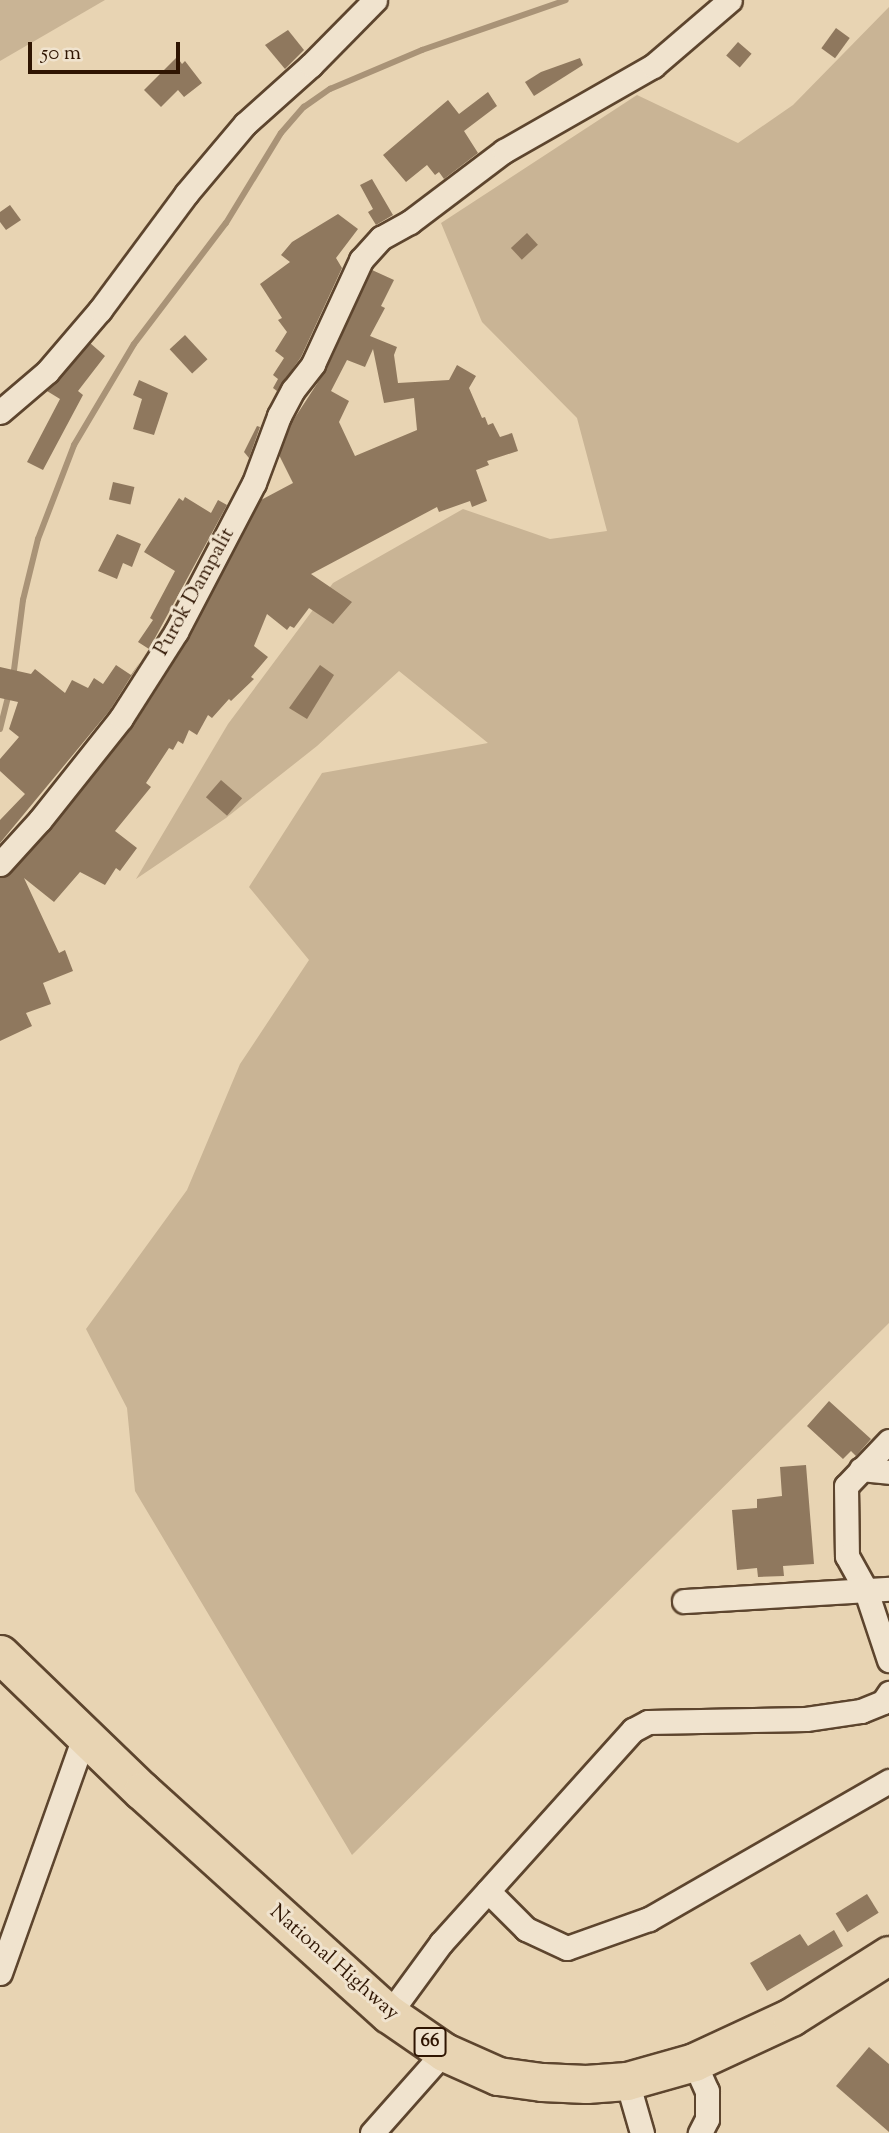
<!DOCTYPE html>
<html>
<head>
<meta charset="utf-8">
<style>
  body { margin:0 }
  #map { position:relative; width:889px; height:2133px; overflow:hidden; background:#e8d4b3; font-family:"Sorts Mill Goudy",serif }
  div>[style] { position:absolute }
  .green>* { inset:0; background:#c9b495 }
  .stream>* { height:6px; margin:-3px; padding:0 3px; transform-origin:3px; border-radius:3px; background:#a99377 }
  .building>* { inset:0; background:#8f785e; transform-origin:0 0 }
  .roads { filter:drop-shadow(2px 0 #5d452e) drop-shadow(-2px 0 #5d452e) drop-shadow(0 2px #5d452e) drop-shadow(0 -2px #5d452e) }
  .minor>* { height:23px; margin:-11.5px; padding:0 11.5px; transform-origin:11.5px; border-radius:11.5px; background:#f0e3ce }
  .primary>* { height:37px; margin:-18.5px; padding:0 18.5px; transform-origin:18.5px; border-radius:18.5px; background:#e8d4b3 }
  span { translate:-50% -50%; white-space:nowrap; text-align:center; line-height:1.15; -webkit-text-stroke:6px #f0e3ce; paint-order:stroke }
  .shield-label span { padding:2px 5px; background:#f0e3ce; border:2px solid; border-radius:5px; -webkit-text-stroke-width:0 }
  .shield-label { font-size:19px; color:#2f1502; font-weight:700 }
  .street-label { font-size:21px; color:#2f1502 }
  .scale { position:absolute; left:28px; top:42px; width:152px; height:32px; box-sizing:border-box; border:4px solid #2f1502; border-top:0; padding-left:9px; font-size:21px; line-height:24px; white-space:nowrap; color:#2f1502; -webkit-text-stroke:5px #f0e3ce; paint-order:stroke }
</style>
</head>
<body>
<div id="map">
  <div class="green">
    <div style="clip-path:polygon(0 0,105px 0,0 61px)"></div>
    <div style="clip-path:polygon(889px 7px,889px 1323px,352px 1855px,135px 1491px,127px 1408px,86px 1329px,187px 1190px,240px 1064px,309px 960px,249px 887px,322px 773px,488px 743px,399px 671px,317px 746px,226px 818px,136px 879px,228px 724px,333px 583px,463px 509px,550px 539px,607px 531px,577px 418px,482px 322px,441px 223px,637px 95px,738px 143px,793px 105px)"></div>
  </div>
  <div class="stream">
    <div style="left:13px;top:678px;width:79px;rotate:-82.7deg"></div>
    <div style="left:23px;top:600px;width:63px;rotate:-76.2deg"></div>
    <div style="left:38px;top:539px;width:101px;rotate:-69deg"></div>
    <div style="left:74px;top:445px;width:117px;rotate:-59.3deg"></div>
    <div style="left:134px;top:344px;width:152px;rotate:-52.8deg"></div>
    <div style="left:226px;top:223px;width:105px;rotate:-58.6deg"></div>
    <div style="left:281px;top:133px;width:35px;rotate:-49deg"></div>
    <div style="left:304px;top:107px;width:32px;rotate:-35deg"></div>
    <div style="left:330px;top:89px;width:100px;rotate:-23deg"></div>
    <div style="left:422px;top:50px;width:152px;rotate:-19.1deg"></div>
    <div style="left:0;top:729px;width:38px;rotate:-76deg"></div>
  </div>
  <div class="building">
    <div style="left:836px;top:28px;width:17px;height:25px;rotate:36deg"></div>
    <div style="clip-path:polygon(288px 30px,304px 50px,285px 69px,265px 45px)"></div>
    <div style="left:738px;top:42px;width:18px;height:18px;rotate:41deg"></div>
    <div style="clip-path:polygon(177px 57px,182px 64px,185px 61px,202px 83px,184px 97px,178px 90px,161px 107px,144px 90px)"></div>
    <div style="clip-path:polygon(580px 58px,583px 65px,534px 96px,525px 82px,541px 72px)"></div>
    <div style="clip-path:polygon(488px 92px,497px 106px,464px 131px,478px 153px,444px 179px,439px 172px,435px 175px,427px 165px,406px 182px,383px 155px,448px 100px,459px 114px)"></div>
    <div style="clip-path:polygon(372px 179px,393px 215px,376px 225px,368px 212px,373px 209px,360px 185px)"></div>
    <div style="clip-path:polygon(10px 205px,21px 220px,6px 230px,0 222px,0 212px)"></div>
    <div style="clip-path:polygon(338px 214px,358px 229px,336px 258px,342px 268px,301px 357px,277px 391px,273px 388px,278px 379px,273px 375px,284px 358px,275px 351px,287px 332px,278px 320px,282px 318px,260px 284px,290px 262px,281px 255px,292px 242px)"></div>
    <div style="left:527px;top:233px;width:16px;height:22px;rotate:47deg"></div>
    <div style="clip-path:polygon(evenodd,372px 270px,394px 280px,381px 306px,385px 308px,370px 336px,397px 347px,394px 355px,398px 383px,449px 380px,457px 365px,476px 376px,469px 388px,482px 418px,485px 417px,488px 425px,493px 423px,500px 437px,512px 433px,518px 451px,487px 461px,489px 465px,476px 470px,487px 501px,472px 507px,470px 501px,439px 512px,437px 507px,311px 574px,352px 602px,333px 624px,309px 608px,294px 628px,290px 626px,287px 630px,267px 614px,254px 646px,268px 657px,251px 677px,254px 679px,231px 701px,229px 699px,212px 718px,208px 715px,197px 735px,189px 730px,183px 744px,178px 741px,173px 750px,169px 748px,146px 783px,151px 787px,115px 831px,137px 848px,120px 871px,116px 868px,105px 885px,80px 872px,54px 902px,24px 878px,59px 953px,65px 950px,73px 971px,43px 983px,51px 1004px,26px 1013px,32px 1026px,0 1041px,0 878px,10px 873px,50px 829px,133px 726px,188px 639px,261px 500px,293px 483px,279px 455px,292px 422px,326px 370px,372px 270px,373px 349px,384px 403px,414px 398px,417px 430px,355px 456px,339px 422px,349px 401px,331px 391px,347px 360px,365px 367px,373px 349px)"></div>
    <div style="left:185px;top:335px;width:33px;height:21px;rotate:47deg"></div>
    <div style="clip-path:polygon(90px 343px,105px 356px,78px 391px,83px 395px,43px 470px,27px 462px,60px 399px,47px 391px)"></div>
    <div style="clip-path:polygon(139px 380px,168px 393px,154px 435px,133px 429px,142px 399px,133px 395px)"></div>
    <div style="clip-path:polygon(257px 426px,260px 427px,249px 458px,244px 452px)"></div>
    <div style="left:113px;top:482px;width:22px;height:18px;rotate:13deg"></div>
    <div style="clip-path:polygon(185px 497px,211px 513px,218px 500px,227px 505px,149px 649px,138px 642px,153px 620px,150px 618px,175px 571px,144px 552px,179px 498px,183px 501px)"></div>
    <div style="clip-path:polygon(117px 534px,141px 544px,132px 567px,123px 563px,117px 579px,98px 571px)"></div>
    <div style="clip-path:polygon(140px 662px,110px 710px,0 843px,0 820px,25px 794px,0 771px,0 759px,19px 737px,9px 729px,18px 702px,0 698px,0 667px,31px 674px,35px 669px,65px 693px,72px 680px,88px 688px,94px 678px,103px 684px,116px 665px,131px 675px)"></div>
    <div style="clip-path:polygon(320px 665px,334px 675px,307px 719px,289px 708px)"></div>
    <div style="left:221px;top:780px;width:28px;height:23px;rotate:41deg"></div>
    <div style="clip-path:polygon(829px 1401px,871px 1439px,856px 1456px,851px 1451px,843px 1459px,807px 1426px)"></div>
    <div style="clip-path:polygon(806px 1465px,814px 1564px,783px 1566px,784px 1576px,758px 1577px,757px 1568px,737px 1570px,732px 1510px,757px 1508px,757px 1499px,782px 1496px,780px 1467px)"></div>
    <div style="left:867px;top:1894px;width:22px;height:37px;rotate:58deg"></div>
    <div style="clip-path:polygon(834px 1930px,843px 1946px,767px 1991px,750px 1963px,800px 1934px,808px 1946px)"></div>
    <div style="clip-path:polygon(869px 2047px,889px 2064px,889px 2132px,836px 2086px)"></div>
  </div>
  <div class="roads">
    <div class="minor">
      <div style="left:0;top:412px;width:62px;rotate:-40.4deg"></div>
      <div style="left:47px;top:372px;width:82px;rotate:-49.5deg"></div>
      <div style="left:100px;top:310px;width:144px;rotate:-53.4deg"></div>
      <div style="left:186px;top:194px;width:92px;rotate:-49.9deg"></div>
      <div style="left:245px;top:124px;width:89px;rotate:-41.8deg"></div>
      <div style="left:311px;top:65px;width:91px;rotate:-45.4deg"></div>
      <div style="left:0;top:864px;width:59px;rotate:-47.7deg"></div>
      <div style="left:40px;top:820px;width:130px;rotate:-51.5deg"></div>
      <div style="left:121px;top:718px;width:102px;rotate:-57.4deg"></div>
      <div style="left:176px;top:632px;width:168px;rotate:-62.4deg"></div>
      <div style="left:254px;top:483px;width:72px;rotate:-69.5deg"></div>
      <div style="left:279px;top:416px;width:30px;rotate:-62deg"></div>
      <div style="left:293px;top:390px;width:33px;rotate:-52deg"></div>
      <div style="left:313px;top:364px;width:115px;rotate:-65.2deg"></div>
      <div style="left:361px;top:260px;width:30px;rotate:-48deg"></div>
      <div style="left:381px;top:238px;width:33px;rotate:-29deg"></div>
      <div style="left:410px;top:222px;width:118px;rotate:-37.1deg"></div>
      <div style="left:504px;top:151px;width:172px;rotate:-29.7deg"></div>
      <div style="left:653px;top:66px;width:101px;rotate:-40.6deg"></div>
      <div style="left:889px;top:1441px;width:62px;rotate:133.7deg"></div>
      <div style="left:846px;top:1486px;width:70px;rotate:89.2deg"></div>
      <div style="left:847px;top:1556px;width:37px;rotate:61deg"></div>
      <div style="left:865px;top:1588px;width:76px;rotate:71.6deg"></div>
      <div style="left:861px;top:1469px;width:28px;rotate:6deg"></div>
      <div style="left:684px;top:1601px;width:205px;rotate:-3.4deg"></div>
      <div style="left:488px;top:1891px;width:54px;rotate:45deg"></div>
      <div style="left:526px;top:1929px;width:45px;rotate:24.9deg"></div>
      <div style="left:567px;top:1948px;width:87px;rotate:-19.5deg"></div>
      <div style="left:649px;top:1919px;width:277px;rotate:-29.9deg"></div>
      <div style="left:0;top:1973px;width:254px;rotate:-70.4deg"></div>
      <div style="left:389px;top:2014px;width:88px;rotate:-53.8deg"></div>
      <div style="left:441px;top:1943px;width:287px;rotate:-48deg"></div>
      <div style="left:633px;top:1730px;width:17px;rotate:-28deg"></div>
      <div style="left:648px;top:1722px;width:158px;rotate:-1.1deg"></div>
      <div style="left:806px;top:1719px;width:56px;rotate:-8.3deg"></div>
      <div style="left:861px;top:1711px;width:24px;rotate:-22deg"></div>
      <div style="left:883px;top:1702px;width:11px;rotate:-56deg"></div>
      <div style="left:694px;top:2062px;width:32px;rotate:66deg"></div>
      <div style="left:707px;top:2091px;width:28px;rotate:90deg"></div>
      <div style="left:707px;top:2119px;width:16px;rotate:117deg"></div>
      <div style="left:627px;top:2081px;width:54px;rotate:73.9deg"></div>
      <div style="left:372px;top:2133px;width:108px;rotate:-48.4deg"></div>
    </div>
    <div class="primary">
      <div style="left:0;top:1654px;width:197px;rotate:44deg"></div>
      <div style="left:142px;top:1791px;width:333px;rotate:42.1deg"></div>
      <div style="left:389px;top:2014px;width:67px;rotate:34.6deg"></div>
      <div style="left:444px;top:2052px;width:59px;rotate:24deg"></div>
      <div style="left:498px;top:2076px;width:44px;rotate:7.8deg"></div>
      <div style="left:542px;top:2082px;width:44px;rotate:2.6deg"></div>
      <div style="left:586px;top:2084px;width:41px;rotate:-4.2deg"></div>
      <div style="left:627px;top:2081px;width:70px;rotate:-15.8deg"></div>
      <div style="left:694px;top:2062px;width:107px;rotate:-24.9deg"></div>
      <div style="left:791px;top:2017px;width:116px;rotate:-32.3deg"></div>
    </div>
  </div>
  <div class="shield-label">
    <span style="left:430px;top:2042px">66</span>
  </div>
  <div class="street-label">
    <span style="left:195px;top:592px;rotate:-61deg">Purok Dampalit</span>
    <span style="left:334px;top:1963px;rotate:41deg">National Highway</span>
  </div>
  <div class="scale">50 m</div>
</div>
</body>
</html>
